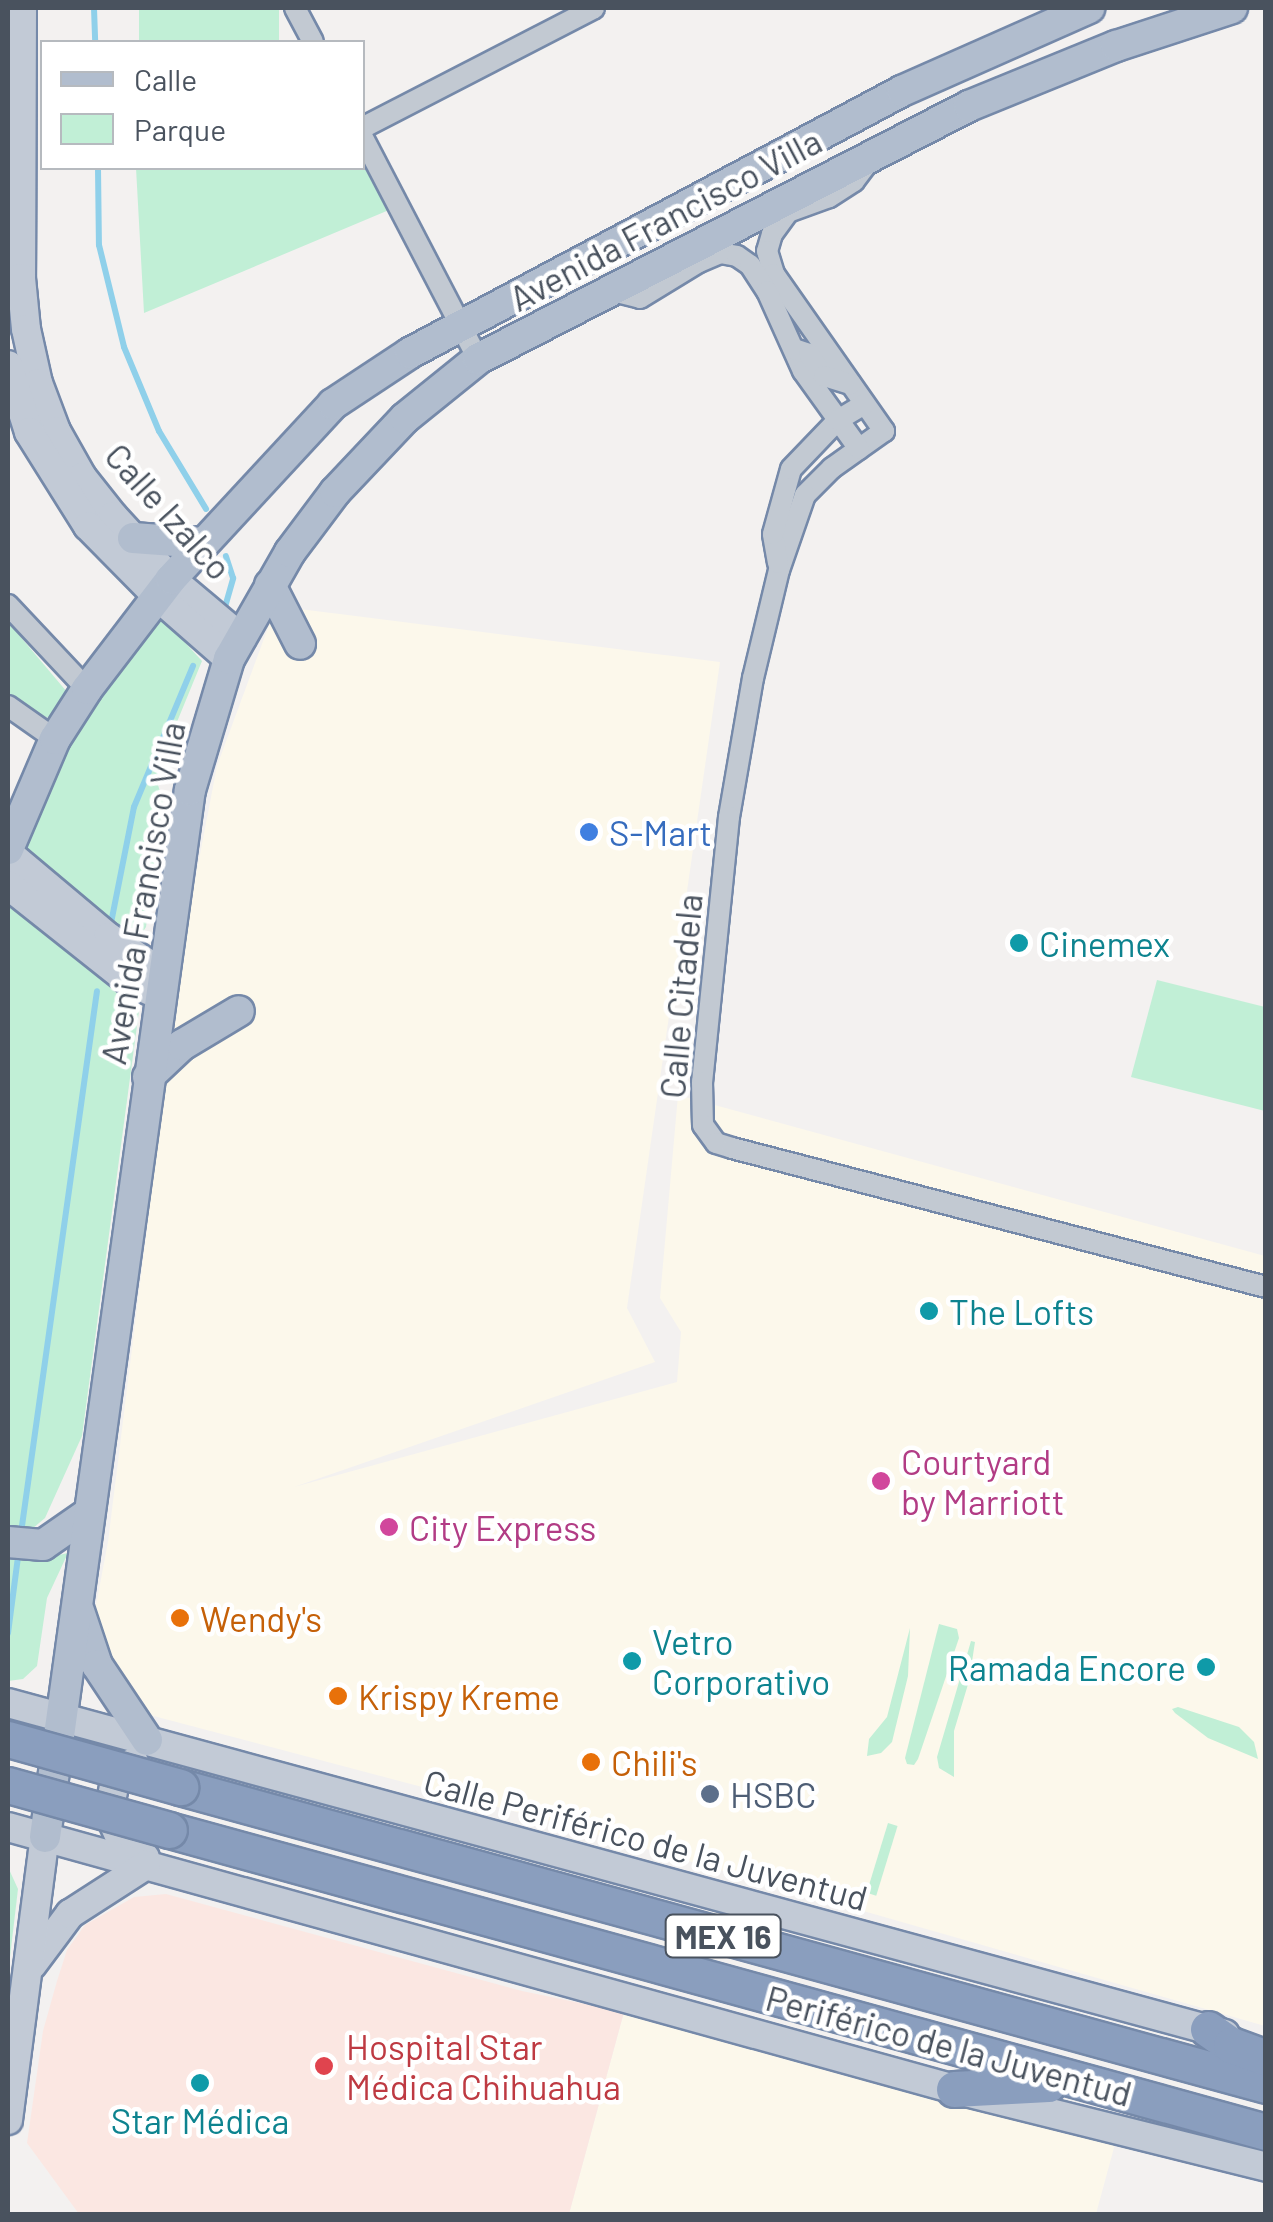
<!DOCTYPE html>
<html>
<head>
<meta charset="utf-8">
<style>
  body { margin:0 }
  #map { position:relative; width:1273px; height:2222px; overflow:hidden; background:#f3f1f0; font-family:Barlow,sans-serif }
  div>[style] { position:absolute }
  .commercial>* { inset:0; background:#fcf8eb }
  .medical>* { inset:0; background:#fbe7e2 }
  .green>* { inset:0; background:#c1efd6; transform-origin:0 0 }
  .stream>* { height:6px; margin:-3px; padding:0 3px; transform-origin:3px; border-radius:3px; background:#8fd0ea }
  .roads { filter:drop-shadow(2px 0 #7589a9) drop-shadow(-2px 0 #7589a9) drop-shadow(0 2px #7589a9) drop-shadow(0 -2px #7589a9) }
  .street>* { height:20px; margin:-10px; padding:0 10px; transform-origin:10px; border-radius:10px; background:#c2c9d2 }
  .secondary>* { height:28px; margin:-14px; padding:0 14px; transform-origin:14px; border-radius:14px; background:#c2cad6 }
  .primary>* { height:30px; margin:-15px; padding:0 15px; transform-origin:15px; border-radius:15px; background:#b1bdce }
  .highway>* { height:35px; margin:-17.5px; padding:0 17.5px; transform-origin:17.5px; border-radius:17.5px; background:#8a9ebe }
  .bridges { filter:drop-shadow(2px 0 #7589a9) drop-shadow(-2px 0 #7589a9) drop-shadow(0 2px #7589a9) drop-shadow(0 -2px #7589a9) }
  .highway-bridge>* { height:35px; margin:-17.5px; padding:0 17.5px; transform-origin:17.5px; border-radius:17.5px; background:#8a9ebe }
  .dots>* { width:28px; height:28px; translate:-50% -50%; box-sizing:border-box; border:5px solid #fff; border-radius:50% }
  span { translate:-50% -50%; white-space:nowrap; text-align:center; line-height:1.15; -webkit-text-stroke:9px #fff; paint-order:stroke }
  .shield-label span { padding:2px 8px; background:#fff; border:2px solid; border-radius:8px; -webkit-text-stroke-width:0 }
  .shield-label { font-size:32px; color:#49525e; font-weight:700 }
  .street-label { font-size:35px; color:#49525e }
  .shop-label { font-size:35px; color:#366cbe }
  .left { translate:0 -50%; text-align:left }
  .culture-label { font-size:35px; color:#0d838f }
  .right { translate:-100% -50%; text-align:right }
  .hotel-label { font-size:35px; color:#b23c85 }
  .food-label { font-size:35px; color:#c56008 }
  .service-label { font-size:35px; color:#4e5e75 }
  .health-label { font-size:35px; color:#be3a42 }
  .frame { position:absolute; inset:0; border:10px solid #49525e; pointer-events:none }
  .legend { position:absolute; left:40px; top:40px; width:325px; height:130px; box-sizing:border-box; background:#fff; border:2px solid #b6babf; margin:0; padding:12px 18px; list-style:none; font-size:30px; color:#49525e }
  .legend li { display:flex; align-items:center; gap:20px; height:50px }
  .legend b { width:50px; border:2px solid #b6babf }
</style>
</head>
<body>
<div id="map">
  <div class="commercial">
    <div style="clip-path:polygon(276px 606px,720px 662px,627px 1308px,655px 1362px,294px 1487px,677px 1382px,681px 1332px,660px 1298px,678px 1095px,1265px 1256px,1265px 2026px,528px 1815px,146px 1714px,108px 1662px,96px 1605px,108px 1542px,181px 953px,217px 766px)"></div>
    <div style="clip-path:polygon(624px 2012px,1115px 2144px,1096px 2214px,569px 2214px)"></div>
  </div>
  <div class="medical">
    <div style="clip-path:polygon(166px 1894px,522px 1991px,624px 2012px,569px 2214px,79px 2214px,27px 2143px,43px 2031px,57px 1981px,67px 1950px,85px 1925px,134px 1897px)"></div>
  </div>
  <div class="green">
    <div style="left:139px;top:8px;width:140px;height:34px"></div>
    <div style="clip-path:polygon(363px 162px,389px 210px,144px 313px,136px 168px,362px 168px)"></div>
    <div style="clip-path:polygon(158px 613px,202px 661px,163px 756px,158px 785px,163px 801px,146px 927px,139px 938px,129px 937px,24px 846px,71px 741px)"></div>
    <div style="clip-path:polygon(8px 622px,67px 692px,50px 718px,34px 714px,8px 695px)"></div>
    <div style="clip-path:polygon(8px 903px,139px 1011px,82px 1436px,45px 1518px,32px 1529px,12px 1532px,8px 1531px)"></div>
    <div style="clip-path:polygon(1157px 980px,1265px 1007px,1265px 1111px,1131px 1077px)"></div>
    <div style="clip-path:polygon(68px 1553px,47px 1598px,37px 1666px,23px 1679px,8px 1681px,8px 1554px,50px 1557px)"></div>
    <div style="clip-path:polygon(939px 1624px,957px 1629px,959px 1638px,918px 1759px,914px 1765px,907px 1764px,905px 1758px)"></div>
    <div style="clip-path:polygon(910px 1628px,908px 1676px,892px 1742px,881px 1753px,867px 1756px,869px 1739px,887px 1717px)"></div>
    <div style="clip-path:polygon(971px 1641px,975px 1642px,969px 1681px,954px 1731px,954px 1777px,939px 1768px,937px 1757px)"></div>
    <div style="clip-path:polygon(1178px 1707px,1239px 1727px,1254px 1742px,1258px 1759px,1208px 1738px,1175px 1713px,1172px 1709px)"></div>
    <div style="left:888px;top:1823px;width:10px;height:73px;rotate:17deg"></div>
    <div style="clip-path:polygon(8px 1867px,18px 1889px,8px 1974px)"></div>
  </div>
  <div class="stream">
    <div style="left:94px;top:8px;width:34px;rotate:88deg"></div>
    <div style="left:98px;top:168px;width:77px;rotate:89.3deg"></div>
    <div style="left:99px;top:245px;width:105px;rotate:76.2deg"></div>
    <div style="left:124px;top:347px;width:91px;rotate:67.4deg"></div>
    <div style="left:159px;top:431px;width:91px;rotate:58.9deg"></div>
    <div style="left:223px;top:614px;width:37px;rotate:-74deg"></div>
    <div style="left:233px;top:578px;width:23px;rotate:-108deg"></div>
    <div style="left:111px;top:923px;width:118px;rotate:-78.8deg"></div>
    <div style="left:134px;top:807px;width:153px;rotate:-67.3deg"></div>
    <div style="left:21px;top:1533px;width:547px;rotate:-82.02deg"></div>
    <div style="left:8px;top:1633px;width:84px;rotate:-82.5deg"></div>
  </div>
  <div class="roads">
    <div class="street">
      <div style="left:295px;top:8px;width:38px;rotate:62deg"></div>
      <div style="left:362px;top:128px;width:261px;rotate:-27.3deg"></div>
      <div style="left:362px;top:136px;width:251px;rotate:62.5deg"></div>
      <div style="left:866px;top:165px;width:20px;rotate:127deg"></div>
      <div style="left:854px;top:181px;width:30px;rotate:147deg"></div>
      <div style="left:829px;top:197px;width:44px;rotate:159.9deg"></div>
      <div style="left:788px;top:212px;width:27px;rotate:126deg"></div>
      <div style="left:772px;top:234px;width:18px;rotate:106deg"></div>
      <div style="left:767px;top:251px;width:24px;rotate:73deg"></div>
      <div style="left:774px;top:274px;width:192px;rotate:55deg"></div>
      <div style="left:884px;top:431px;width:64px;rotate:144.6deg"></div>
      <div style="left:832px;top:468px;width:38px;rotate:135deg"></div>
      <div style="left:805px;top:495px;width:79px;rotate:109.1deg"></div>
      <div style="left:779px;top:570px;width:111px;rotate:103.5deg"></div>
      <div style="left:753px;top:678px;width:141px;rotate:99.8deg"></div>
      <div style="left:729px;top:817px;width:266px;rotate:95.8deg"></div>
      <div style="left:702px;top:1082px;width:43px;rotate:88.7deg"></div>
      <div style="left:703px;top:1125px;width:22px;rotate:54deg"></div>
      <div style="left:716px;top:1143px;width:17px;rotate:17deg"></div>
      <div style="left:732px;top:1148px;width:552px;rotate:14.59deg"></div>
      <div style="left:609px;top:290px;width:32px;rotate:14deg"></div>
      <div style="left:640px;top:298px;width:69px;rotate:-31.4deg"></div>
      <div style="left:699px;top:262px;width:23px;rotate:-23deg"></div>
      <div style="left:720px;top:253px;width:17px;rotate:10deg"></div>
      <div style="left:737px;top:256px;width:16px;rotate:35deg"></div>
      <div style="left:750px;top:265px;width:31px;rotate:57deg"></div>
      <div style="left:767px;top:291px;width:88px;rotate:65.8deg"></div>
      <div style="left:803px;top:371px;width:96px;rotate:54.3deg"></div>
      <div style="left:794px;top:349px;width:16px;rotate:18deg"></div>
      <div style="left:809px;top:354px;width:27px;rotate:56deg"></div>
      <div style="left:824px;top:376px;width:28px;rotate:17deg"></div>
      <div style="left:778px;top:563px;width:29px;rotate:-100deg"></div>
      <div style="left:773px;top:534px;width:67px;rotate:-74.5deg"></div>
      <div style="left:791px;top:469px;width:68px;rotate:-46.2deg"></div>
      <div style="left:838px;top:420px;width:31px;rotate:-31deg"></div>
      <div style="left:8px;top:605px;width:115px;rotate:46.8deg"></div>
      <div style="left:8px;top:706px;width:57px;rotate:35.1deg"></div>
    </div>
    <div class="secondary">
      <div style="left:22px;top:8px;width:270px;rotate:90.2deg"></div>
      <div style="left:21px;top:278px;width:51px;rotate:84.4deg"></div>
      <div style="left:26px;top:329px;width:55px;rotate:77.5deg"></div>
      <div style="left:38px;top:383px;width:51px;rotate:69.4deg"></div>
      <div style="left:56px;top:431px;width:53px;rotate:60.5deg"></div>
      <div style="left:82px;top:477px;width:50px;rotate:51.5deg"></div>
      <div style="left:113px;top:516px;width:86px;rotate:47.4deg"></div>
      <div style="left:171px;top:579px;width:92px;rotate:40.1deg"></div>
      <div style="left:8px;top:365px;width:70px;rotate:72.6deg"></div>
      <div style="left:29px;top:432px;width:111px;rotate:57.9deg"></div>
      <div style="left:88px;top:526px;width:98px;rotate:45.4deg"></div>
      <div style="left:157px;top:596px;width:96px;rotate:41.2deg"></div>
      <div style="left:8px;top:853px;width:131px;rotate:40deg"></div>
      <div style="left:108px;top:937px;width:65px;rotate:33.7deg"></div>
      <div style="left:8px;top:885px;width:156px;rotate:38.5deg"></div>
      <div style="left:130px;top:982px;width:32px;rotate:24deg"></div>
      <div style="left:8px;top:1703px;width:1261px;rotate:15.22deg"></div>
      <div style="left:134px;top:1762px;width:11px;rotate:153deg"></div>
      <div style="left:124px;top:1767px;width:17px;rotate:123deg"></div>
      <div style="left:115px;top:1781px;width:33px;rotate:101deg"></div>
      <div style="left:109px;top:1813px;width:35px;rotate:66deg"></div>
      <div style="left:123px;top:1845px;width:25px;rotate:29deg"></div>
      <div style="left:8px;top:1827px;width:982px;rotate:15.48deg"></div>
      <div style="left:954px;top:2089px;width:322px;rotate:14deg"></div>
      <div style="left:32px;top:1965px;width:64px;rotate:-53.3deg"></div>
      <div style="left:70px;top:1914px;width:90px;rotate:-32.8deg"></div>
      <div style="left:8px;top:2120px;width:285px;rotate:-82.6deg"></div>
    </div>
    <div class="primary">
      <div style="left:133px;top:538px;width:70px;rotate:4.1deg"></div>
      <div style="left:270px;top:585px;width:66px;rotate:63deg"></div>
      <div style="left:8px;top:849px;width:120px;rotate:-66.9deg"></div>
      <div style="left:55px;top:739px;width:59px;rotate:-57.4deg"></div>
      <div style="left:87px;top:689px;width:138px;rotate:-52.6deg"></div>
      <div style="left:171px;top:579px;width:238px;rotate:-47.2deg"></div>
      <div style="left:333px;top:404px;width:92px;rotate:-33.5deg"></div>
      <div style="left:410px;top:353px;width:557px;rotate:-28.04deg"></div>
      <div style="left:902px;top:91px;width:205px;rotate:-23.9deg"></div>
      <div style="left:148px;top:1077px;width:47px;rotate:-43.3deg"></div>
      <div style="left:182px;top:1045px;width:66px;rotate:-30.8deg"></div>
      <div style="left:8px;top:1542px;width:35px;rotate:5deg"></div>
      <div style="left:43px;top:1545px;width:56px;rotate:-34.8deg"></div>
      <div style="left:79px;top:1611px;width:57px;rotate:71.6deg"></div>
      <div style="left:97px;top:1665px;width:90px;rotate:56.3deg"></div>
      <div style="left:45px;top:1837px;width:1057px;rotate:-82.12deg"></div>
      <div style="left:190px;top:790px;width:137px;rotate:-73.4deg"></div>
      <div style="left:229px;top:659px;width:123px;rotate:-60.3deg"></div>
      <div style="left:290px;top:552px;width:75px;rotate:-53.1deg"></div>
      <div style="left:335px;top:492px;width:102px;rotate:-46.6deg"></div>
      <div style="left:405px;top:418px;width:94px;rotate:-38.9deg"></div>
      <div style="left:478px;top:359px;width:552px;rotate:-27.26deg"></div>
      <div style="left:969px;top:106px;width:159px;rotate:-22.2deg"></div>
      <div style="left:1116px;top:46px;width:122px;rotate:-18.1deg"></div>
    </div>
    <div class="highway">
      <div style="left:180px;top:1787px;width:1126px;rotate:15.34deg"></div>
      <div style="left:169px;top:1830px;width:1138px;rotate:15.39deg"></div>
      <div style="left:1208px;top:2029px;width:28px;rotate:35deg"></div>
      <div style="left:1231px;top:2045px;width:37px;rotate:20deg"></div>
      <div style="left:954px;top:2089px;width:94px;rotate:-3deg"></div>
    </div>
  </div>
  <div class="bridges">
    <div class="highway-bridge">
      <div style="left:8px;top:1739px;width:179px;rotate:15.6deg"></div>
      <div style="left:8px;top:1785px;width:167px;rotate:15.6deg"></div>
    </div>
  </div>
  <div class="dots">
    <div style="left:589px;top:832px;background:#3f7fe0"></div>
    <div style="left:1019px;top:943px;background:#0f9aa8"></div>
    <div style="left:929px;top:1311px;background:#0f9aa8"></div>
    <div style="left:881px;top:1481px;background:#d1479c"></div>
    <div style="left:389px;top:1527px;background:#d1479c"></div>
    <div style="left:180px;top:1618px;background:#e8710a"></div>
    <div style="left:632px;top:1661px;background:#0f9aa8"></div>
    <div style="left:1206px;top:1667px;background:#0f9aa8"></div>
    <div style="left:338px;top:1696px;background:#e8710a"></div>
    <div style="left:591px;top:1762px;background:#e8710a"></div>
    <div style="left:710px;top:1794px;background:#5c6f8a"></div>
    <div style="left:324px;top:2066px;background:#e0444e"></div>
    <div style="left:200px;top:2083px;background:#0f9aa8"></div>
  </div>
  <div class="shield-label">
    <span style="left:723px;top:1936px">MEX 16</span>
  </div>
  <div class="street-label">
    <span style="left:665px;top:219px;rotate:-28deg">Avenida Francisco Villa</span>
    <span style="left:169px;top:511px;rotate:48deg">Calle Izalco</span>
    <span style="left:142px;top:893px;rotate:-80deg">Avenida Francisco Villa</span>
    <span style="left:680px;top:996px;rotate:-85deg">Calle Citadela</span>
    <span style="left:646px;top:1839px;rotate:15deg">Calle Periférico de la Juventud</span>
    <span style="left:949px;top:2045px;rotate:15deg">Periférico de la Juventud</span>
  </div>
  <div class="shop-label">
    <span class="left" style="left:609px;top:832px">S-Mart</span>
  </div>
  <div class="culture-label">
    <span class="left" style="left:1039px;top:943px">Cinemex</span>
    <span class="left" style="left:949px;top:1311px">The Lofts</span>
    <span class="left" style="left:652px;top:1661px">Vetro<br>Corporativo</span>
    <span class="right" style="left:1186px;top:1667px">Ramada Encore</span>
    <span style="left:200px;top:2120px">Star Médica</span>
  </div>
  <div class="hotel-label">
    <span class="left" style="left:901px;top:1481px">Courtyard<br>by Marriott</span>
    <span class="left" style="left:409px;top:1527px">City Express</span>
  </div>
  <div class="food-label">
    <span class="left" style="left:200px;top:1618px">Wendy's</span>
    <span class="left" style="left:358px;top:1696px">Krispy Kreme</span>
    <span class="left" style="left:611px;top:1762px">Chili's</span>
  </div>
  <div class="service-label">
    <span class="left" style="left:730px;top:1794px">HSBC</span>
  </div>
  <div class="health-label">
    <span class="left" style="left:346px;top:2066px">Hospital Star<br>Médica Chihuahua</span>
  </div>
  <div class="frame"></div>
  <ul class="legend">
  <li><b style="height:12px;background:#b1bdce"></b>Calle</li>
  <li><b style="height:28px;background:#c1efd6"></b>Parque</li>
  </ul>
</div>
</body>
</html>
